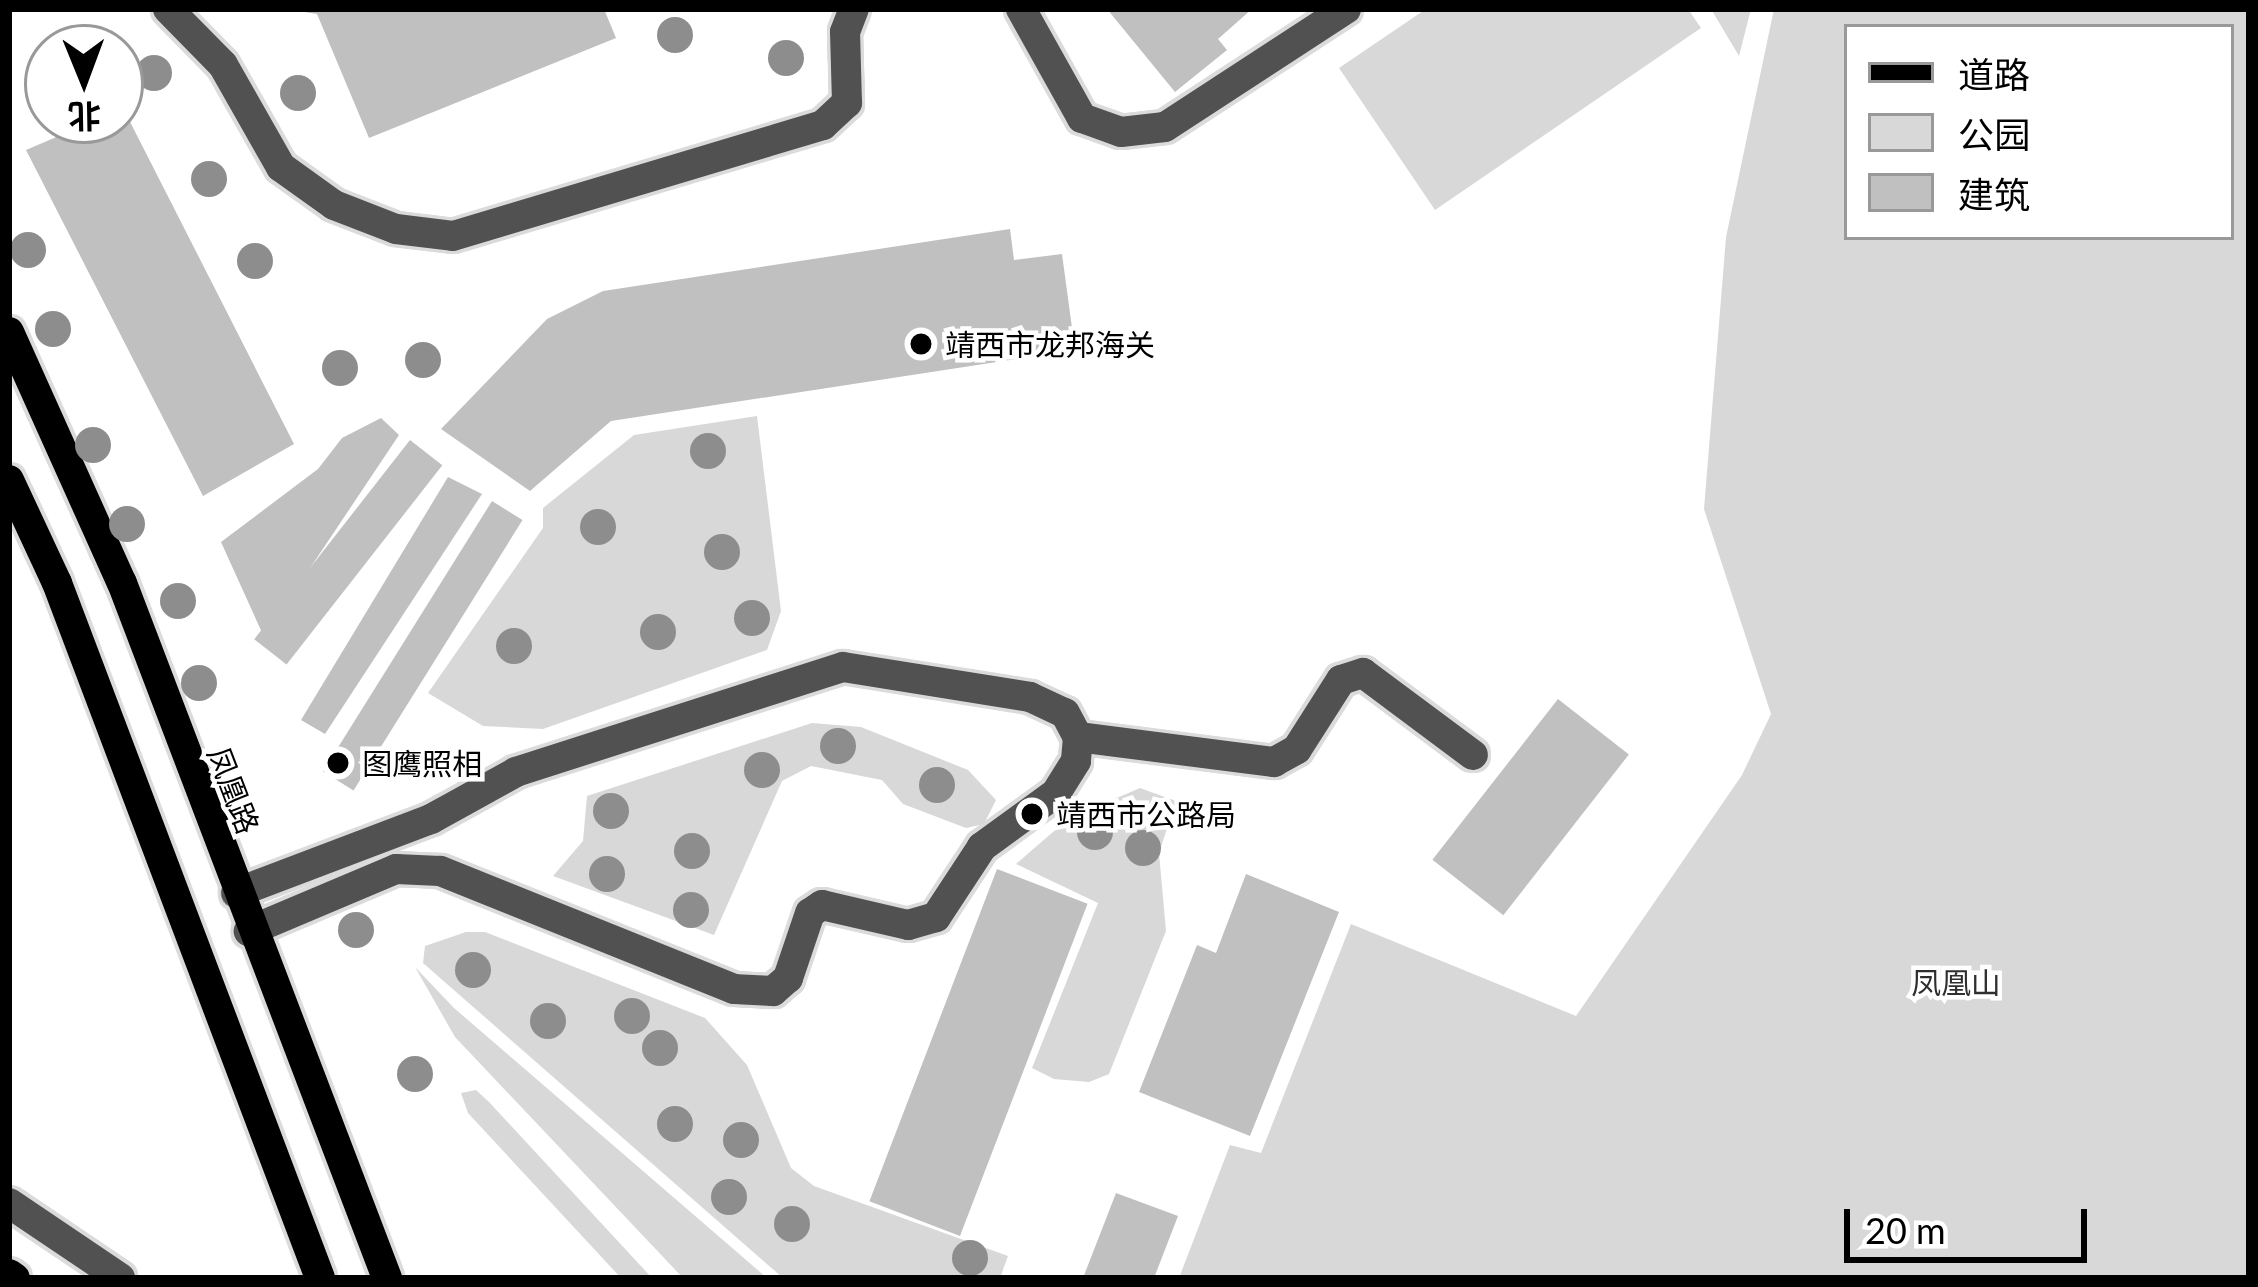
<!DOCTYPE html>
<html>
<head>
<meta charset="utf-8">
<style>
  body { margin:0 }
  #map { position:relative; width:2258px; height:1287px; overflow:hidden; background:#fff; font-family:Lato,"Noto Sans SC",sans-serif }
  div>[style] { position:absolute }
  .green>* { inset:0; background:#d8d8d8 }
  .building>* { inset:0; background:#c0c0c0; transform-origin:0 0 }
  .roads { filter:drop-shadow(3px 0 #dbdbdb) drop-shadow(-3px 0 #dbdbdb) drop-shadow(0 3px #dbdbdb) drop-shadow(0 -3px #dbdbdb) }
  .minor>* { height:30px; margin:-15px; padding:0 15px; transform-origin:15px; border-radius:15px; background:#515151 }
  .major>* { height:30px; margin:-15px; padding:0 15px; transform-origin:15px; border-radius:15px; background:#000 }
  .trees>* { width:36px; height:36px; margin:-18px; border-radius:50%; background:#8d8d8d }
  .dots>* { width:33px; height:33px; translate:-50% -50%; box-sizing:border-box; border:6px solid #fff; border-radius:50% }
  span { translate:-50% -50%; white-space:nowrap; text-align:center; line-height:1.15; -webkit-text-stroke:9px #fff; paint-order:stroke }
  .poi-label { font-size:30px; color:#000 }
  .left { translate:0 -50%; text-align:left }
  .street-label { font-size:30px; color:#000 }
  .park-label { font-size:30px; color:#2f2f2f }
  .frame { position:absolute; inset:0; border:12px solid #000; pointer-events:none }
  .legend { position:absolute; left:1844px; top:24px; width:390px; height:216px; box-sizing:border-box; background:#fff; border:3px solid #999; margin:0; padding:15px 21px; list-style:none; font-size:36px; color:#000 }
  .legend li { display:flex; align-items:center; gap:24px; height:60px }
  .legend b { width:60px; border:3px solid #999 }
  .north { position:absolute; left:24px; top:24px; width:120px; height:120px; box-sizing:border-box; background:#fff; border:3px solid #999; border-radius:50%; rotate:179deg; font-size:33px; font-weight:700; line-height:48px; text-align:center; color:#000 }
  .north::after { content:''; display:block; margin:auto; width:42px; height:54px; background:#000; clip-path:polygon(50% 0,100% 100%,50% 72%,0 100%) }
  .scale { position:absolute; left:1844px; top:1209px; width:243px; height:54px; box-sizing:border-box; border:6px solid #000; border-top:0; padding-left:15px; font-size:36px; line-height:42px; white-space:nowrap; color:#000; -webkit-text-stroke:9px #fff; paint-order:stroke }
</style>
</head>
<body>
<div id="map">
  <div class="green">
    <div style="clip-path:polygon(1426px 9px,1688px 9px,1701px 28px,1435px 210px,1339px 68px)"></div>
    <div style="clip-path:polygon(1711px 9px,1751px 9px,1739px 56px)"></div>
    <div style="clip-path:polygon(evenodd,1774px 9px,2249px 9px,2249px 1278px,1179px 1278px,1230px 1145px,1261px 1153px,1351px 924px,1576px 1016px,1742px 775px,1771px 714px,1704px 509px,1726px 237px,1774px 9px,1847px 27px,2231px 27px,2231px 237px,1847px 237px,1847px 27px)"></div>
    <div style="clip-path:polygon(757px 416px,781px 611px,767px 650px,543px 729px,483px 726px,428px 693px,543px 528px,543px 508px,634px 435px)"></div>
    <div style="clip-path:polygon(812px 723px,861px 727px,968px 770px,996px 800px,984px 824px,966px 828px,903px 804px,882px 780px,811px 766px,782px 781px,714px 935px,553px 876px,583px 841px,587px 796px)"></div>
    <div style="clip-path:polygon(1140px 788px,1176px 801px,1159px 853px,1166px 931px,1109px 1074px,1089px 1082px,1054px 1079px,1032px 1068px,1098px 903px,1016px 864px,1068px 819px)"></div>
    <div style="clip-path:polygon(466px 932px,485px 932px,705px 1018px,747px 1065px,791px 1168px,814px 1186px,1008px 1256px,1000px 1278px,783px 1278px,423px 963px,425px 946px)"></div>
    <div style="clip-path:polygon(415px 967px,454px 1008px,767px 1278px,683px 1278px,455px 1037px)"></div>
    <div style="clip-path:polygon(476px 1090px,489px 1102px,652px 1278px,621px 1278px,468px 1113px,461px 1093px)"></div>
  </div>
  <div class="building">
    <div style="clip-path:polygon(285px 9px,604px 9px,616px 38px,369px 138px,317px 14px)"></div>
    <div style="clip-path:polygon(1107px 9px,1252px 9px,1218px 39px,1227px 50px,1175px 92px)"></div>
    <div style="clip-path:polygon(123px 108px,294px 444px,203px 496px,26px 150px,96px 120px,120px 120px)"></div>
    <div style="clip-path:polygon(1010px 229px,1014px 260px,1062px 254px,1075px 350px,611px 421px,530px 491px,441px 429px,547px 319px,603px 291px)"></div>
    <div style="clip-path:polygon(381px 418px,399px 435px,264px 637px,221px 542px,318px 469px,342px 438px)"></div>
    <div style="left:410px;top:440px;width:41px;height:253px;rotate:38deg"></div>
    <div style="clip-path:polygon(448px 477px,482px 494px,325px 734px,301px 720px)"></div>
    <div style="left:492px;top:501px;width:36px;height:319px;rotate:32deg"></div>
    <div style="left:1558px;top:699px;width:90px;height:204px;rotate:38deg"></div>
    <div style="left:997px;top:869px;width:97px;height:356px;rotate:21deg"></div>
    <div style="clip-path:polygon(1246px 874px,1339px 912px,1250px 1136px,1139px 1092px,1197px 945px,1216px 953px)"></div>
    <div style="clip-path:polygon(1116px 1193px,1178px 1216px,1154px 1278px,1083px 1278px)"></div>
  </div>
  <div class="roads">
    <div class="minor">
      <div style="left:168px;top:9px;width:78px;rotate:45.5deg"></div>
      <div style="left:223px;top:65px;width:117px;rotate:60.4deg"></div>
      <div style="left:281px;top:167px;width:65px;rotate:35.6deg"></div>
      <div style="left:334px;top:205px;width:66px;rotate:21.2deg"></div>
      <div style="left:396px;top:229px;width:57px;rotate:7deg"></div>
      <div style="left:453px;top:236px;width:386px;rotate:-16.7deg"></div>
      <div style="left:823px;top:125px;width:33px;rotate:-43deg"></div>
      <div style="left:847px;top:103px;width:71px;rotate:-91.6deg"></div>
      <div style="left:845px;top:32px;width:25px;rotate:-69deg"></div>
      <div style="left:1021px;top:9px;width:125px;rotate:60.8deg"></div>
      <div style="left:1082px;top:118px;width:41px;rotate:19.7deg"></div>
      <div style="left:1121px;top:132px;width:44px;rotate:-6.5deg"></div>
      <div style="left:1165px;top:127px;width:216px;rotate:-33.1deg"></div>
      <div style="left:1078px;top:737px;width:198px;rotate:7.3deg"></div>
      <div style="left:1274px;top:762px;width:26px;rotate:-29deg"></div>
      <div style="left:1297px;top:749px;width:82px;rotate:-57.5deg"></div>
      <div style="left:1341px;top:680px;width:23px;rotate:-18deg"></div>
      <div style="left:1363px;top:673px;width:137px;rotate:36.7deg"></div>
      <div style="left:236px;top:893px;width:209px;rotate:-20.8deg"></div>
      <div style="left:431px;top:819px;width:97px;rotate:-28.9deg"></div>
      <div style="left:516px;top:772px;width:343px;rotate:-17.8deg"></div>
      <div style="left:843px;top:667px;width:189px;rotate:9.1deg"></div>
      <div style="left:1030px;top:697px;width:38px;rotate:25deg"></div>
      <div style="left:1065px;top:713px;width:27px;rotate:62deg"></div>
      <div style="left:1078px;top:737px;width:24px;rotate:95deg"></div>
      <div style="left:1076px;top:761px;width:38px;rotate:122deg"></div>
      <div style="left:1056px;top:793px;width:92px;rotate:143.9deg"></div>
      <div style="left:982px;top:847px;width:84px;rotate:123.3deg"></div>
      <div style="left:936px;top:917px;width:29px;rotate:164deg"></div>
      <div style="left:908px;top:925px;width:88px;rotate:-166.9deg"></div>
      <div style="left:822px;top:905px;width:14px;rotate:146deg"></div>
      <div style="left:810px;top:913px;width:69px;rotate:108.7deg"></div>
      <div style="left:788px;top:978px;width:20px;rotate:139deg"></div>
      <div style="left:773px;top:991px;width:39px;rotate:-177deg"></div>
      <div style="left:734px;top:989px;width:317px;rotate:-158.1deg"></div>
      <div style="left:440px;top:871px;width:44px;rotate:-177.4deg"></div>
      <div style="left:396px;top:869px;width:160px;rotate:157.1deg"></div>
      <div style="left:9px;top:1203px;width:134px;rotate:34deg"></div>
    </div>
    <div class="major">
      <div style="left:9px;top:332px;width:275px;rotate:65.8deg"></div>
      <div style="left:122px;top:583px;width:744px;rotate:69.13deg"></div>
      <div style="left:9px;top:480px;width:114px;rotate:65deg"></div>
      <div style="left:57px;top:583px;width:743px;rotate:69.27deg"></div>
      <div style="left:9px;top:1274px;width:7px;rotate:34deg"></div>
    </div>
  </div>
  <div class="trees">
    <div style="left:675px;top:35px"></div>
    <div style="left:786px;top:58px"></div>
    <div style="left:154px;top:73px"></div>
    <div style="left:298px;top:93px"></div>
    <div style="left:209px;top:179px"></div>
    <div style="left:28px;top:250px"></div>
    <div style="left:255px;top:261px"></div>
    <div style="left:53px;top:329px"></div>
    <div style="left:423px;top:360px"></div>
    <div style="left:340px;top:368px"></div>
    <div style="left:93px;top:445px"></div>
    <div style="left:708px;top:451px"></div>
    <div style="left:127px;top:524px"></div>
    <div style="left:598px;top:527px"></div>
    <div style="left:722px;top:552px"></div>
    <div style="left:178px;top:601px"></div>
    <div style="left:752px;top:618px"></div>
    <div style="left:658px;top:632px"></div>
    <div style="left:514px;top:646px"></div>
    <div style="left:199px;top:683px"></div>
    <div style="left:838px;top:746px"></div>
    <div style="left:762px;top:770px"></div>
    <div style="left:937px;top:785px"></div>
    <div style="left:611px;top:811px"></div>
    <div style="left:1095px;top:832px"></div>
    <div style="left:1143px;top:848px"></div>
    <div style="left:692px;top:851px"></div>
    <div style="left:607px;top:874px"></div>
    <div style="left:691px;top:910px"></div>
    <div style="left:356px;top:930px"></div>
    <div style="left:473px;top:970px"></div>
    <div style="left:632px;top:1016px"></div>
    <div style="left:548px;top:1021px"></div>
    <div style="left:660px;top:1048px"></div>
    <div style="left:415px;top:1074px"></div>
    <div style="left:675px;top:1124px"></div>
    <div style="left:741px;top:1140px"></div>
    <div style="left:729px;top:1197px"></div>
    <div style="left:792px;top:1224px"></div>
    <div style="left:970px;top:1258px"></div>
  </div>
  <div class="dots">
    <div style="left:921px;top:344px;background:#000"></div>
    <div style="left:338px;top:763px;background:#000"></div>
    <div style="left:1032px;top:814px;background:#000"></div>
  </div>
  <div class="poi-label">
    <span class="left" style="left:945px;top:344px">靖西市龙邦海关</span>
    <span class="left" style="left:362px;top:763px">图鹰照相</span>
    <span class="left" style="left:1056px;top:814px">靖西市公路局</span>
  </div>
  <div class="street-label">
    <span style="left:234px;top:790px;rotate:69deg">凤凰路</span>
  </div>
  <div class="park-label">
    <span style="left:1956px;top:982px">凤凰山</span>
  </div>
  <div class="frame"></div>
  <ul class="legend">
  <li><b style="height:15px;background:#000"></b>道路</li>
  <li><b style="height:33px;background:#d8d8d8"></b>公园</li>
  <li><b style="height:33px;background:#c0c0c0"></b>建筑</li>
  </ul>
  <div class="north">北</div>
  <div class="scale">20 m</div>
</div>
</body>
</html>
